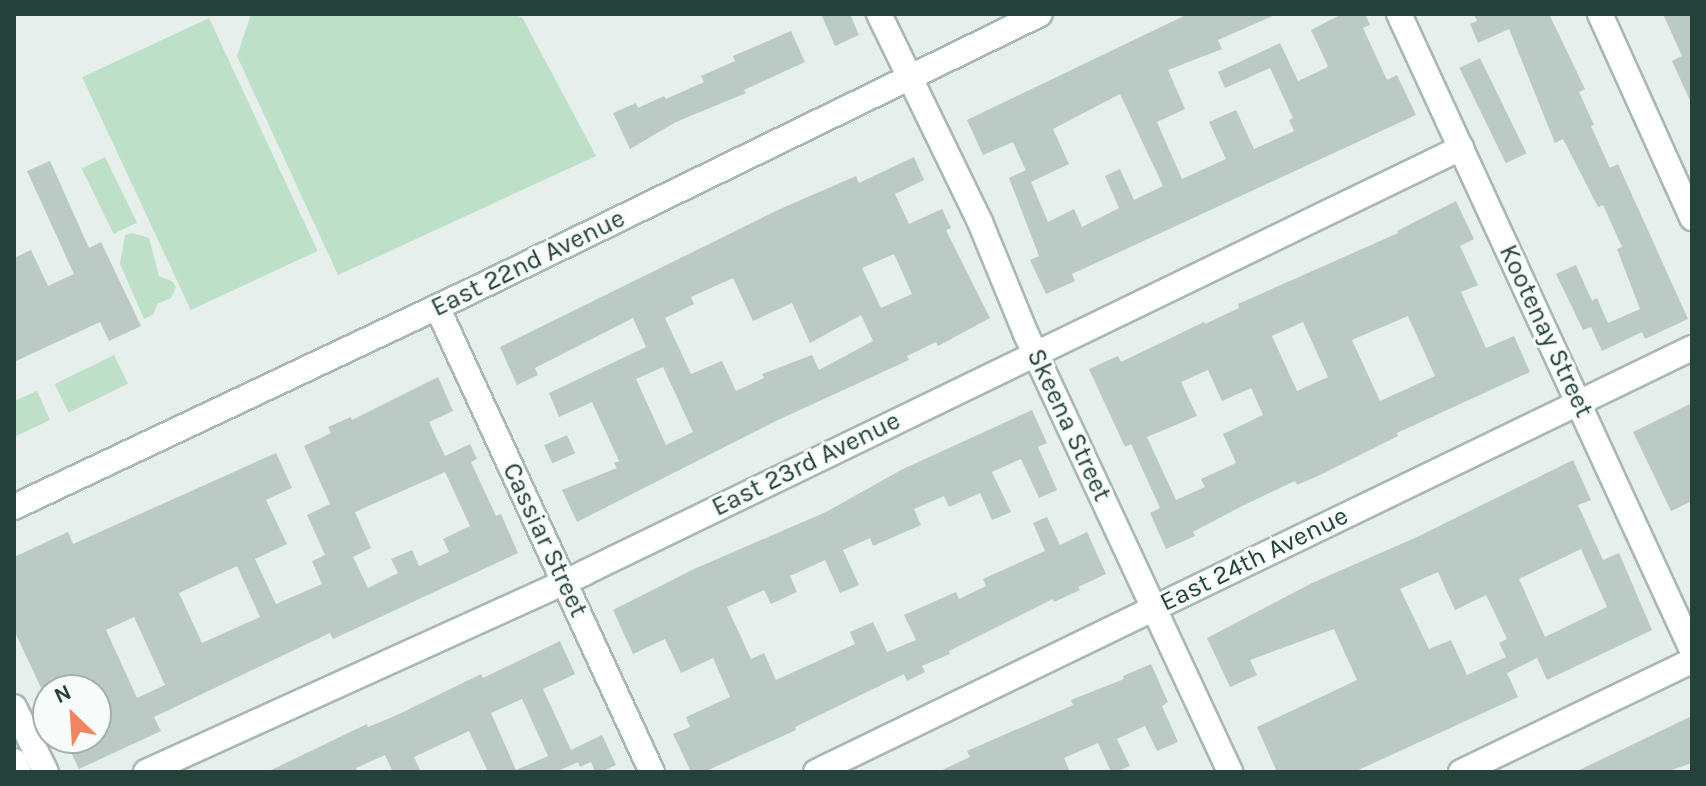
<!DOCTYPE html>
<html>
<head>
<meta charset="utf-8">
<style>
  body { margin:0 }
  #map { position:relative; width:1706px; height:786px; overflow:hidden; background:#e6efeb; font-family:Karla,sans-serif }
  div>[style] { position:absolute }
  .green>* { inset:0; background:#bfe0c8; transform-origin:0 0 }
  .building>* { inset:0; background:#bbcac4; transform-origin:0 0 }
  .roads { filter:drop-shadow(2px 0 #a8b8b2) drop-shadow(-2px 0 #a8b8b2) drop-shadow(0 2px #a8b8b2) drop-shadow(0 -2px #a8b8b2) }
  .minor>* { height:24px; margin:-12px; padding:0 12px; transform-origin:12px; border-radius:12px; background:#fff }
  span { translate:-50% -50%; white-space:nowrap; text-align:center; line-height:1.15; -webkit-text-stroke:6px #f7fbf9; paint-order:stroke }
  .street-label { font-size:26px; color:#24423a }
  .frame { position:absolute; inset:0; border:16px solid #24423a; pointer-events:none }
  .north { position:absolute; left:32px; top:674px; width:80px; height:80px; box-sizing:border-box; background:#f7fbf9; border:2px solid #a3b1ad; border-radius:50%; rotate:335deg; font-size:22px; font-weight:700; line-height:32px; text-align:center; color:#24423a }
  .north::after { content:''; display:block; margin:auto; width:28px; height:36px; background:#f4845f; clip-path:polygon(50% 0,100% 100%,50% 72%,0 100%) }
</style>
</head>
<body>
<div id="map">
  <div class="green">
    <div style="clip-path:polygon(251px 14px,515px 14px,523px 19px,596px 156px,338px 275px,237px 56px)"></div>
    <div style="left:209px;top:18px;width:257px;height:140px;rotate:65deg"></div>
    <div style="left:105px;top:157px;width:73px;height:26px;rotate:64deg"></div>
    <div style="clip-path:polygon(132px 233px,149px 238px,159px 276px,172px 281px,176px 287px,171px 298px,157px 304px,154px 314px,144px 319px,120px 264px,125px 235px)"></div>
    <div style="left:114px;top:355px;width:32px;height:66px;rotate:64deg"></div>
    <div style="clip-path:polygon(37px 391px,50px 420px,14px 437px,14px 401px)"></div>
  </div>
  <div class="building">
    <div style="clip-path:polygon(821px 14px,850px 14px,859px 35px,835px 46px)"></div>
    <div style="clip-path:polygon(1188px 14px,1277px 14px,1218px 40px,1222px 49px,1168px 70px,1185px 109px,1157px 122px,1182px 179px,1226px 159px,1209px 122px,1236px 110px,1254px 149px,1294px 131px,1289px 120px,1293px 118px,1270px 68px,1225px 88px,1218px 72px,1280px 43px,1298px 81px,1326px 68px,1328px 66px,1311px 30px,1342px 14px,1365px 14px,1370px 25px,1363px 28px,1387px 80px,1397px 75px,1416px 115px,1072px 274px,1075px 281px,1046px 294px,1030px 260px,1039px 256px,1009px 178px,1026px 170px,1048px 222px,1074px 209px,1082px 227px,1119px 208px,1105px 176px,1120px 169px,1134px 200px,1163px 186px,1120px 94px,1053px 129px,1069px 164px,1031px 182px,1013px 142px,983px 155px,967px 120px)"></div>
    <div style="clip-path:polygon(1474px 14px,1549px 14px,1585px 89px,1579px 92px,1594px 125px,1591px 126px,1610px 168px,1618px 164px,1688px 319px,1645px 339px,1642px 332px,1602px 351px,1591px 327px,1583px 330px,1556px 274px,1576px 265px,1592px 301px,1597px 298px,1608px 323px,1640px 309px,1617px 249px,1622px 247px,1603px 205px,1598px 207px,1563px 139px,1555px 143px,1509px 29px,1478px 43px,1470px 24px,1477px 21px)"></div>
    <div style="clip-path:polygon(1663px 14px,1692px 14px,1692px 105px,1672px 61px,1682px 56px)"></div>
    <div style="clip-path:polygon(791px 31px,805px 62px,744px 90px,746px 93px,676px 122px,630px 149px,613px 113px,636px 103px,638px 108px,664px 96px,666px 99px,704px 82px,701px 76px,735px 61px,733px 56px)"></div>
    <div style="left:1480px;top:58px;width:106px;height:23px;rotate:64deg"></div>
    <div style="clip-path:polygon(evenodd,914px 157px,924px 180px,895px 194px,909px 224px,942px 209px,951px 228px,946px 230px,990px 318px,938px 346px,936px 342px,907px 356px,909px 360px,778px 420px,577px 522px,562px 490px,617px 468px,614px 463px,619px 461px,592px 402px,559px 417px,549px 393px,646px 347px,633px 318px,535px 368px,538px 375px,517px 385px,500px 347px,780px 209px,856px 176px,859px 183px,914px 157px,894px 254px,912px 294px,881px 308px,862px 268px,894px 254px,914px 157px,733px 278px,753px 321px,792px 303px,810px 343px,861px 315px,873px 341px,819px 370px,812px 355px,762px 374px,764px 378px,736px 391px,722px 361px,691px 374px,665px 318px,694px 304px,691px 297px,733px 278px,914px 157px,663px 367px,693px 432px,666px 445px,636px 379px,663px 367px)"></div>
    <div style="clip-path:polygon(50px 161px,89px 248px,101px 242px,141px 326px,109px 341px,100px 322px,14px 362px,14px 258px,31px 250px,48px 286px,74px 274px,27px 171px)"></div>
    <div style="clip-path:polygon(evenodd,1456px 201px,1474px 239px,1460px 246px,1478px 285px,1461px 292px,1486px 348px,1514px 336px,1530px 372px,1397px 433px,1398px 436px,1322px 474px,1297px 485px,1295px 481px,1242px 506px,1193px 532px,1195px 536px,1166px 549px,1150px 513px,1160px 508px,1131px 444px,1125px 447px,1089px 369px,1118px 356px,1121px 362px,1204px 322px,1205px 324px,1239px 308px,1238px 304px,1398px 233px,1397px 231px,1456px 201px,1408px 316px,1435px 376px,1380px 401px,1352px 340px,1408px 316px,1456px 201px,1303px 322px,1328px 377px,1297px 391px,1272px 336px,1303px 322px,1456px 201px,1208px 370px,1222px 401px,1251px 388px,1263px 415px,1223px 434px,1236px 463px,1201px 479px,1205px 487px,1176px 500px,1147px 437px,1197px 416px,1181px 382px,1208px 370px)"></div>
    <div style="clip-path:polygon(evenodd,438px 377px,453px 411px,429px 422px,445px 456px,470px 444px,477px 459px,471px 462px,496px 516px,501px 514px,518px 553px,333px 639px,330px 633px,154px 717px,161px 731px,79px 769px,64px 738px,96px 738px,96px 690px,42px 690px,14px 630px,14px 557px,68px 532px,73px 544px,276px 453px,292px 488px,266px 500px,287px 544px,255px 559px,276px 604px,322px 584px,312px 561px,325px 555px,307px 515px,330px 504px,304px 446px,331px 433px,328px 427px,351px 417px,352px 420px,438px 377px,445px 472px,470px 526px,443px 539px,449px 552px,419px 566px,412px 550px,391px 559px,398px 573px,368px 588px,353px 557px,371px 548px,355px 512px,445px 472px,438px 377px,237px 566px,260px 617px,202px 643px,179px 593px,237px 566px,438px 377px,134px 617px,165px 685px,137px 698px,106px 630px,134px 617px)"></div>
    <div style="clip-path:polygon(1692px 403px,1692px 501px,1671px 511px,1633px 432px)"></div>
    <div style="clip-path:polygon(1032px 410px,1047px 443px,1038px 447px,1057px 490px,1039px 498px,1021px 459px,992px 472px,1011px 512px,992px 520px,980px 493px,949px 507px,944px 496px,914px 509px,921px 525px,873px 546px,870px 538px,843px 550px,859px 585px,840px 593px,825px 560px,790px 576px,797px 592px,771px 604px,764px 590px,727px 607px,751px 659px,764px 653px,776px 680px,855px 644px,850px 632px,873px 622px,887px 652px,916px 640px,904px 615px,956px 592px,959px 599px,986px 586px,983px 579px,1045px 551px,1033px 523px,1047px 517px,1060px 545px,1087px 532px,1106px 574px,1078px 587px,1080px 590px,1054px 602px,1053px 599px,949px 651px,950px 654px,922px 666px,925px 672px,907px 681px,904px 674px,795px 727px,796px 730px,704px 772px,691px 772px,673px 734px,690px 727px,686px 717px,730px 697px,713px 658px,681px 673px,665px 639px,633px 654px,613px 610px,694px 569px,826px 512px,901px 470px)"></div>
    <div style="left:567px;top:435px;width:20px;height:25px;rotate:66deg"></div>
    <div style="clip-path:polygon(evenodd,1573px 460px,1591px 500px,1578px 505px,1603px 560px,1619px 553px,1652px 630px,1547px 680px,1537px 658px,1507px 673px,1518px 697px,1354px 772px,1277px 772px,1257px 727px,1357px 680px,1334px 629px,1250px 660px,1257px 675px,1230px 687px,1207px 638px,1312px 583px,1417px 537px,1573px 460px,1581px 549px,1607px 607px,1545px 637px,1519px 579px,1581px 549px,1573px 460px,1438px 572px,1455px 610px,1486px 595px,1507px 639px,1499px 643px,1506px 657px,1467px 675px,1451px 640px,1429px 649px,1400px 589px,1438px 572px)"></div>
    <div style="clip-path:polygon(evenodd,560px 641px,575px 674px,543px 689px,571px 750px,602px 735px,616px 765px,601px 772px,595px 772px,591px 762px,580px 767px,578px 762px,556px 772px,488px 772px,469px 731px,414px 757px,421px 772px,393px 772px,385px 755px,356px 768px,358px 772px,267px 772px,367px 724px,368px 727px,395px 716px,481px 674px,483px 678px,560px 641px,522px 699px,548px 756px,516px 770px,491px 713px,522px 699px)"></div>
    <div style="clip-path:polygon(1151px 664px,1168px 702px,1162px 706px,1178px 742px,1157px 751px,1145px 726px,1117px 739px,1130px 766px,1116px 772px,1111px 772px,1098px 743px,1064px 758px,1070px 772px,938px 772px,970px 757px,967px 751px,1073px 705px,1071px 700px,1124px 679px,1123px 676px)"></div>
    <div style="clip-path:polygon(1692px 716px,1692px 763px,1666px 772px,1575px 772px)"></div>
  </div>
  <div class="roads">
    <div class="minor">
      <div style="left:879px;top:14px;width:231px;rotate:64.1deg"></div>
      <div style="left:980px;top:222px;width:121px;rotate:67.7deg"></div>
      <div style="left:1026px;top:334px;width:483px;rotate:65deg"></div>
      <div style="left:1399px;top:14px;width:700px;rotate:65.26deg"></div>
      <div style="left:1600px;top:14px;width:224px;rotate:65.7deg"></div>
      <div style="left:437px;top:307px;width:512px;rotate:65.19deg"></div>
      <div style="left:14px;top:507px;width:490px;rotate:-25.3deg"></div>
      <div style="left:457px;top:298px;width:648px;rotate:-25.97deg"></div>
      <div style="left:14px;top:707px;width:72px;rotate:63.8deg"></div>
      <div style="left:14px;top:761px;width:12px;rotate:66deg"></div>
      <div style="left:146px;top:772px;width:481px;rotate:-24.4deg"></div>
      <div style="left:584px;top:573px;width:975px;rotate:-25.86deg"></div>
      <div style="left:816px;top:772px;width:973px;rotate:-25.83deg"></div>
      <div style="left:1461px;top:772px;width:256px;rotate:-25.7deg"></div>
    </div>
  </div>
  <div class="street-label">
    <span style="left:528px;top:263px;rotate:-26deg">East 22nd Avenue</span>
    <span style="left:1546px;top:331px;rotate:65deg">Kootenay Street</span>
    <span style="left:1069px;top:425px;rotate:65deg">Skeena Street</span>
    <span style="left:806px;top:464px;rotate:-26deg">East 23rd Avenue</span>
    <span style="left:545px;top:540px;rotate:65deg">Cassiar Street</span>
    <span style="left:1254px;top:559px;rotate:-26deg">East 24th Avenue</span>
  </div>
  <div class="frame"></div>
  <div class="north">N</div>
</div>
</body>
</html>
